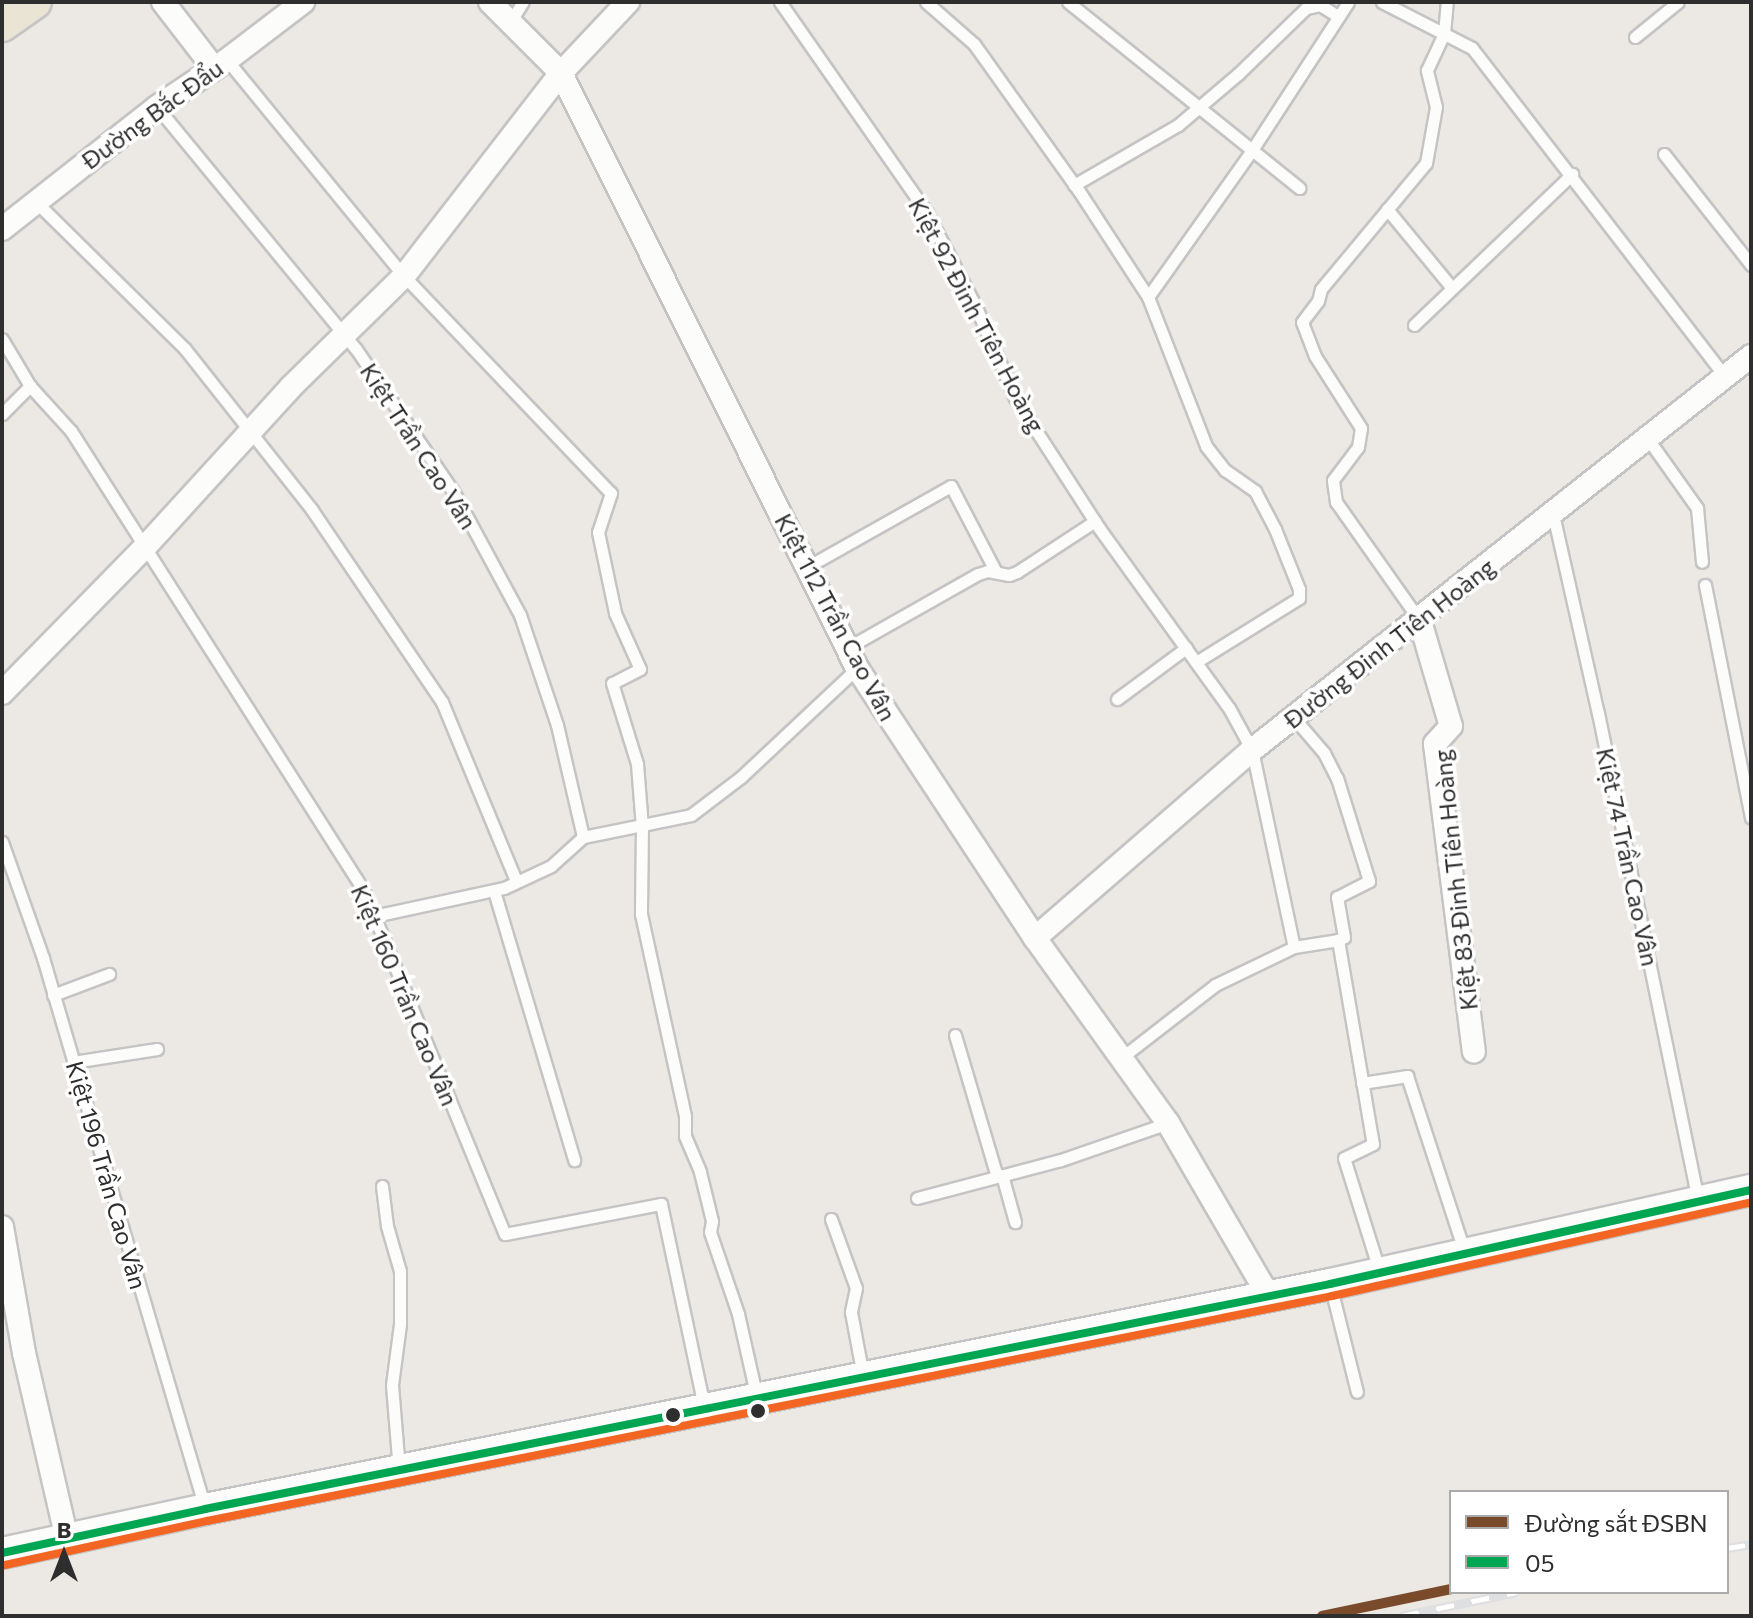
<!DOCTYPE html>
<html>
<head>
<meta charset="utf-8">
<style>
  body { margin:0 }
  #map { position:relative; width:1753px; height:1618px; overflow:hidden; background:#ece8e4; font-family:Commissioner,sans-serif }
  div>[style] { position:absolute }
  .roads { filter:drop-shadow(2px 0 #c5c4c5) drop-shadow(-2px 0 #c5c4c5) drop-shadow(0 2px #c5c4c5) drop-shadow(0 -2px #c5c4c5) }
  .service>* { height:11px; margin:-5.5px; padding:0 5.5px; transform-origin:5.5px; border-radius:5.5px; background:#fcfcfb }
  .minor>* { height:22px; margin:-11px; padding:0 11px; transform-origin:11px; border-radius:11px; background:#fcfcfb }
  .secondary>* { height:30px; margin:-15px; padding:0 15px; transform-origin:15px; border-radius:15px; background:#fcfcfb }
  .primary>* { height:34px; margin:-17px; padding:0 17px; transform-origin:17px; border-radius:17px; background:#e9e4d4 }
  .rail>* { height:9px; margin-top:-4.5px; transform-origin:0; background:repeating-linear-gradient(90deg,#fff 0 18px,#dedfe1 0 36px); box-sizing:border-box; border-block:2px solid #dedfe1 }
  .bus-1>* { height:8px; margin:-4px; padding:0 4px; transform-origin:4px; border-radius:4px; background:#00a651 }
  .bus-2>* { height:8px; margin:-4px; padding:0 4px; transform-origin:4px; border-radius:4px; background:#f26522 }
  .rail-1>* { height:10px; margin:-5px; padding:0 5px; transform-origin:5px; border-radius:5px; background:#7a4b2a }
  .dots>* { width:22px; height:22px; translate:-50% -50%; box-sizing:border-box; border:4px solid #fff; border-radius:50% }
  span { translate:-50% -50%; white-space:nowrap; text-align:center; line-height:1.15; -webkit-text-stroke:7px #fff; paint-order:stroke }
  .street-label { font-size:24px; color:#2e2e2e }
  .frame { position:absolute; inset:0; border:4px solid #2e2e2e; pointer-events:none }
  .legend { position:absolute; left:1449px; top:1490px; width:280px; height:104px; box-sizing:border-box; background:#fff; border:2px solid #ababab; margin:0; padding:10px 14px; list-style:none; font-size:24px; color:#2e2e2e }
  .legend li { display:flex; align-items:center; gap:16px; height:40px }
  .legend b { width:40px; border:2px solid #ababab }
  .north { position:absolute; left:24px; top:1514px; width:80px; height:80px; -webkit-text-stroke:6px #fff; paint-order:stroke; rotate:0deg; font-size:22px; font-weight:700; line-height:32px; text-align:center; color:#2e2e2e }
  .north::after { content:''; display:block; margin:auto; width:28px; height:36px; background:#2e2e2e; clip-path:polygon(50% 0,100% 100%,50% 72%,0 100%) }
</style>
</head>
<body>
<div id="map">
  <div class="roads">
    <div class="service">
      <div style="left:780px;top:2px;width:257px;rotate:55.1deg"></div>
      <div style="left:927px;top:213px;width:106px;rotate:62.5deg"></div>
      <div style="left:976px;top:307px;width:99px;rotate:66.8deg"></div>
      <div style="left:1015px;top:398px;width:155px;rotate:57.1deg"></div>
      <div style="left:1099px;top:528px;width:222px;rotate:54.2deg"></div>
      <div style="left:1229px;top:708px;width:48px;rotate:61.3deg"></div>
      <div style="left:1252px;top:750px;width:201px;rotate:78deg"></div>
      <div style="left:1294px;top:947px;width:45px;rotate:-9deg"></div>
      <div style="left:1338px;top:940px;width:207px;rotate:80.3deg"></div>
      <div style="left:1373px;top:1144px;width:32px;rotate:154deg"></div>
      <div style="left:1344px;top:1158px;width:117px;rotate:72.6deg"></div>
      <div style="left:926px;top:2px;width:64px;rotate:41.2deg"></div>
      <div style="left:974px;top:44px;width:181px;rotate:54.5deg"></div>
      <div style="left:1079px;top:191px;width:126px;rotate:56.9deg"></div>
      <div style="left:1148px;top:297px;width:160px;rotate:68.7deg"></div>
      <div style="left:1206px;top:446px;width:31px;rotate:52deg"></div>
      <div style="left:1225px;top:470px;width:37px;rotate:35deg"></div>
      <div style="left:1255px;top:491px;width:43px;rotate:62.2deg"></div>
      <div style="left:1275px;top:529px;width:65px;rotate:68.2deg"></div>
      <div style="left:1299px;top:589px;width:9px;rotate:90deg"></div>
      <div style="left:1299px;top:598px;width:121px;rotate:148.1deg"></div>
      <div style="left:1068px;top:2px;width:297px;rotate:38.8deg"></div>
      <div style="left:1382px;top:2px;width:101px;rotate:27.1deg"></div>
      <div style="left:1472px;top:48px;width:416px;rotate:52.4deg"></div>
      <div style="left:509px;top:24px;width:26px;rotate:-58deg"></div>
      <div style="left:1635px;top:37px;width:55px;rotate:-39.1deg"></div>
      <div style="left:227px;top:60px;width:279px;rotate:50.7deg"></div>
      <div style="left:404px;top:276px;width:300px;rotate:46.4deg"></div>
      <div style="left:611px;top:493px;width:41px;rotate:108.4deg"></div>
      <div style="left:598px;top:532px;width:83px;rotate:78.1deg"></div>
      <div style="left:615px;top:613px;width:61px;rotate:65.9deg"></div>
      <div style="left:640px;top:669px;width:31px;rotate:153deg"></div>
      <div style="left:612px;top:683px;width:85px;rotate:72.8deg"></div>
      <div style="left:637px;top:764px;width:63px;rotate:85.5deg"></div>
      <div style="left:642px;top:827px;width:87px;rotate:90.7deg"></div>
      <div style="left:641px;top:914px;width:207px;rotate:77.7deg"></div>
      <div style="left:685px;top:1116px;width:20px;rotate:90deg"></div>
      <div style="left:685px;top:1136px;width:39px;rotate:67deg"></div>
      <div style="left:700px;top:1172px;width:50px;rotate:76.2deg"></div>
      <div style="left:712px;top:1221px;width:11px;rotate:100deg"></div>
      <div style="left:710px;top:1232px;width:87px;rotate:71.1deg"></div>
      <div style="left:738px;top:1314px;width:86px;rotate:77.3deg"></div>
      <div style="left:157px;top:107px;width:313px;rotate:50.6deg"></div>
      <div style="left:356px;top:349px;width:172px;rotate:55.7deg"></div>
      <div style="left:453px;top:491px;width:141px;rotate:61.6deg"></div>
      <div style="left:520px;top:615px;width:116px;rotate:71.4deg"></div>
      <div style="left:557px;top:725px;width:115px;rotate:76.9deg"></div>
      <div style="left:1664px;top:154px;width:141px;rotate:51.9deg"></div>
      <div style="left:1074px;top:185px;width:120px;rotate:-30deg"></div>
      <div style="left:1178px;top:125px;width:79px;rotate:-40.4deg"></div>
      <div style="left:1238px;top:74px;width:95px;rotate:-44.1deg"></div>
      <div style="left:1306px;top:8px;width:14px;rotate:-12deg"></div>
      <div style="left:1320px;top:5px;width:22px;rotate:32deg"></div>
      <div style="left:35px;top:201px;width:211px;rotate:44.6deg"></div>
      <div style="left:185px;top:349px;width:205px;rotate:51.7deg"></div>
      <div style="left:312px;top:510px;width:232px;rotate:55.9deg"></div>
      <div style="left:442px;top:702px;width:194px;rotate:67.5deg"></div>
      <div style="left:1387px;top:209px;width:102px;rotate:50.6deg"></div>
      <div style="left:1148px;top:297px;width:180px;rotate:-54.7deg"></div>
      <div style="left:1252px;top:150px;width:176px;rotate:-57deg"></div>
      <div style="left:1414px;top:325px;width:219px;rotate:-43.7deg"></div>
      <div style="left:2px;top:339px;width:55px;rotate:59.2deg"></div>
      <div style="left:30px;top:386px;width:61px;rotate:47.7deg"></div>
      <div style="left:71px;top:431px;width:545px;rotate:57.5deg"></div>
      <div style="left:364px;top:891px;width:371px;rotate:67.7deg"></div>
      <div style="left:505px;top:1234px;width:159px;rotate:-10.9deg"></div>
      <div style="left:661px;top:1204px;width:207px;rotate:78deg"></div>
      <div style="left:2px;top:414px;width:40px;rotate:-45deg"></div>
      <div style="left:1648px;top:439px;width:85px;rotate:54.6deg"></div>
      <div style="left:1697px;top:508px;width:54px;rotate:84.7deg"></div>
      <div style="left:1553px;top:514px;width:204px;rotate:77.3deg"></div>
      <div style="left:1598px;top:713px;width:498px;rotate:78.4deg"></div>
      <div style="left:807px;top:567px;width:165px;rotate:-29.4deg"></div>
      <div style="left:951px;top:486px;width:97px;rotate:62.4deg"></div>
      <div style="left:1705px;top:585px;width:237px;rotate:78.8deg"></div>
      <div style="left:1420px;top:621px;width:146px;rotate:-125.2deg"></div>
      <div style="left:1336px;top:502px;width:22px;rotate:-98deg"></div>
      <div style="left:1333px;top:480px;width:41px;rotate:-52.9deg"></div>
      <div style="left:1358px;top:447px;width:19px;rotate:-81deg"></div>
      <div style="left:1361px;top:428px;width:85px;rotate:-122.6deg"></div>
      <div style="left:1315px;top:356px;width:36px;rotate:-111deg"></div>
      <div style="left:1302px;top:322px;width:26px;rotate:-53deg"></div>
      <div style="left:1318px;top:301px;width:12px;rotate:-76deg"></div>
      <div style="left:1321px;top:289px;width:164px;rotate:-50.2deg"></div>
      <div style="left:1426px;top:163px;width:57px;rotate:-79.9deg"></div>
      <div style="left:1436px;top:107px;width:38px;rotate:-104deg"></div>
      <div style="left:1427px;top:70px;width:40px;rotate:-65deg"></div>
      <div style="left:1444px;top:34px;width:32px;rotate:-85deg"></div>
      <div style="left:847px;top:648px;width:150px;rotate:-29.5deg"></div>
      <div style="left:978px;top:574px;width:10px;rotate:-17deg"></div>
      <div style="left:988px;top:571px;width:21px;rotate:11deg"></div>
      <div style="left:1009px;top:575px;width:9px;rotate:-21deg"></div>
      <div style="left:1017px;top:572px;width:93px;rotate:-33.2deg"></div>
      <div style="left:1117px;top:699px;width:86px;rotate:-36.5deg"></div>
      <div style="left:1294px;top:718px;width:46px;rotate:49.4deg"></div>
      <div style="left:1324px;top:753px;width:28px;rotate:63deg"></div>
      <div style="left:1337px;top:778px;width:108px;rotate:72.7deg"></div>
      <div style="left:1369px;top:881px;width:36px;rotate:153deg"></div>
      <div style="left:1337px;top:897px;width:41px;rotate:80.1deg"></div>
      <div style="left:1344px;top:937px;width:7px;rotate:153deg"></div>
      <div style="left:2px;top:842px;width:123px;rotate:70.5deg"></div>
      <div style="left:43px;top:958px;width:573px;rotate:73.59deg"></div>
      <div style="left:494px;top:891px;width:281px;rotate:73.4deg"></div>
      <div style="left:374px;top:916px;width:133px;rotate:-12.2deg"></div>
      <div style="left:504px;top:888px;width:52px;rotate:-25.1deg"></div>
      <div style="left:551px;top:866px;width:43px;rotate:-42.2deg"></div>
      <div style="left:583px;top:837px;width:110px;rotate:-11.5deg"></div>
      <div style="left:691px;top:815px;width:63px;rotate:-37.2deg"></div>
      <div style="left:741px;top:777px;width:159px;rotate:-43.2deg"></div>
      <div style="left:53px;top:995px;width:60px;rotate:-20.6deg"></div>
      <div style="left:955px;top:1035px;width:148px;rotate:73.5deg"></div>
      <div style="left:1121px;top:1058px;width:119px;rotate:-37.8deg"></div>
      <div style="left:1215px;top:985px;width:88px;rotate:-25.7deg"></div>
      <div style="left:73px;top:1062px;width:85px;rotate:-8.8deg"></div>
      <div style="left:1362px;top:1083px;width:46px;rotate:-8.8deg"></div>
      <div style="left:1407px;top:1076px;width:186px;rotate:71.9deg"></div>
      <div style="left:1002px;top:1175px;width:49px;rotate:74.5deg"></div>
      <div style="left:382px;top:1186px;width:40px;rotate:82.9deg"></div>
      <div style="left:387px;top:1226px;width:47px;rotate:73.9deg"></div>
      <div style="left:400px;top:1271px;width:53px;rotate:90deg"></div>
      <div style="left:400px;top:1324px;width:62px;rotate:97.5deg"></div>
      <div style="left:392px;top:1385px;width:85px;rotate:85.3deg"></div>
      <div style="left:917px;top:1198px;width:149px;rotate:-14.8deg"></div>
      <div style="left:1061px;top:1160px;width:113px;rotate:-19.1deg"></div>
      <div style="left:831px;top:1219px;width:73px;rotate:70.1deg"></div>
      <div style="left:856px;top:1288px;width:25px;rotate:102deg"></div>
      <div style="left:851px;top:1312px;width:65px;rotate:79.4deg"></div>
      <div style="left:1330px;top:1284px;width:111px;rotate:76deg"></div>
    </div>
    <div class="minor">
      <div style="left:163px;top:2px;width:83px;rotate:52.3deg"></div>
      <div style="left:490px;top:2px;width:100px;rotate:45deg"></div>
      <div style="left:561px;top:73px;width:665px;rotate:63.55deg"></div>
      <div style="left:857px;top:668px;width:323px;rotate:56.6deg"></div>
      <div style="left:1035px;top:938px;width:228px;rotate:54.3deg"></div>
      <div style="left:1168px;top:1123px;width:199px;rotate:59.8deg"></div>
      <div style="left:2px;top:229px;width:197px;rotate:-38.2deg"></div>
      <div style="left:157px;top:107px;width:84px;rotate:-33.9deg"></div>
      <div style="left:227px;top:60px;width:96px;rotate:-37.3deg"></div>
      <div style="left:1420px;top:621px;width:109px;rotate:73.6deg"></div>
      <div style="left:1451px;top:726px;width:24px;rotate:132deg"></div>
      <div style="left:1435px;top:744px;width:310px;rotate:82.8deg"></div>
      <div style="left:2px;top:693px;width:204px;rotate:-45.6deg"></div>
      <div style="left:145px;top:547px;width:217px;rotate:-47.6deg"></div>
      <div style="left:291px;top:387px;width:158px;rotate:-44.5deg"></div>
      <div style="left:404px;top:276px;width:257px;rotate:-52.3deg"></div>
      <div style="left:561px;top:73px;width:98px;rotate:-46.7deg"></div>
      <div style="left:1035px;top:938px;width:287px;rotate:-40.9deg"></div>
      <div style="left:1252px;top:750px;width:636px;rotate:-38.29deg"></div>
      <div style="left:2px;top:1227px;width:128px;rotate:80.1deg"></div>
      <div style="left:24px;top:1353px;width:191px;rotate:77deg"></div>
    </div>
    <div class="secondary">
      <div style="left:2px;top:1553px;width:208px;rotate:-12.2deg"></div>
      <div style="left:205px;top:1509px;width:1147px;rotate:-11.31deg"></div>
      <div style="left:1330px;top:1284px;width:431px;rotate:-12.6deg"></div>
    </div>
    <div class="primary">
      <div style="left:2px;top:24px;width:39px;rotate:-35deg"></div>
    </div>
  </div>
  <div class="rail">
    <div style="left:1727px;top:1548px;width:24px;rotate:-9deg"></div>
    <div style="left:1401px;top:1616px;width:118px;rotate:-11.7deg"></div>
  </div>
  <div class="bus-1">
    <div style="left:2px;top:1553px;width:208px;rotate:-12.2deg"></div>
    <div style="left:205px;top:1509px;width:1147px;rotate:-11.31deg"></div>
    <div style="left:1330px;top:1284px;width:431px;rotate:-12.6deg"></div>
  </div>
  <div class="bus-2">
    <div style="left:5px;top:1565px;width:207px;rotate:-12.3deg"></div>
    <div style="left:207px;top:1521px;width:1147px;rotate:-11.31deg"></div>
    <div style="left:1332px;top:1296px;width:429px;rotate:-12.6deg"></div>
  </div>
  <div class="rail-1">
    <div style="left:1322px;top:1616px;width:132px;rotate:-11.8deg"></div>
  </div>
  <div class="dots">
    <div style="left:758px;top:1411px;background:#2e2e2e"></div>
    <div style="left:673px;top:1415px;background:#2e2e2e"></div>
  </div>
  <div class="street-label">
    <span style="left:152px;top:114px;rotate:-36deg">Đường Bắc Đẩu</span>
    <span style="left:977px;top:315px;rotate:62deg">Kiệt 92 Đinh Tiên Hoàng</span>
    <span style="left:419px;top:446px;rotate:57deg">Kiệt Trần Cao Vân</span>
    <span style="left:836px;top:617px;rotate:62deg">Kiệt 112 Trần Cao Vân</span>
    <span style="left:1389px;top:643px;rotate:-38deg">Đường Đinh Tiên Hoàng</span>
    <span style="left:1628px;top:857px;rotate:78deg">Kiệt 74 Trần Cao Vân</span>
    <span style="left:1455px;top:880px;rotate:-96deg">Kiệt 83 Đinh Tiên Hoàng</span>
    <span style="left:405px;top:995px;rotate:67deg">Kiệt 160 Trần Cao Vân</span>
    <span style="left:107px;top:1175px;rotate:74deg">Kiệt 196 Trần Cao Vân</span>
  </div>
  <div class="frame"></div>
  <ul class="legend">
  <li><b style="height:10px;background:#7a4b2a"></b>Đường sắt ĐSBN</li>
  <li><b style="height:10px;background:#00a651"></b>05</li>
  </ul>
  <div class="north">B</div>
</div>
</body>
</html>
